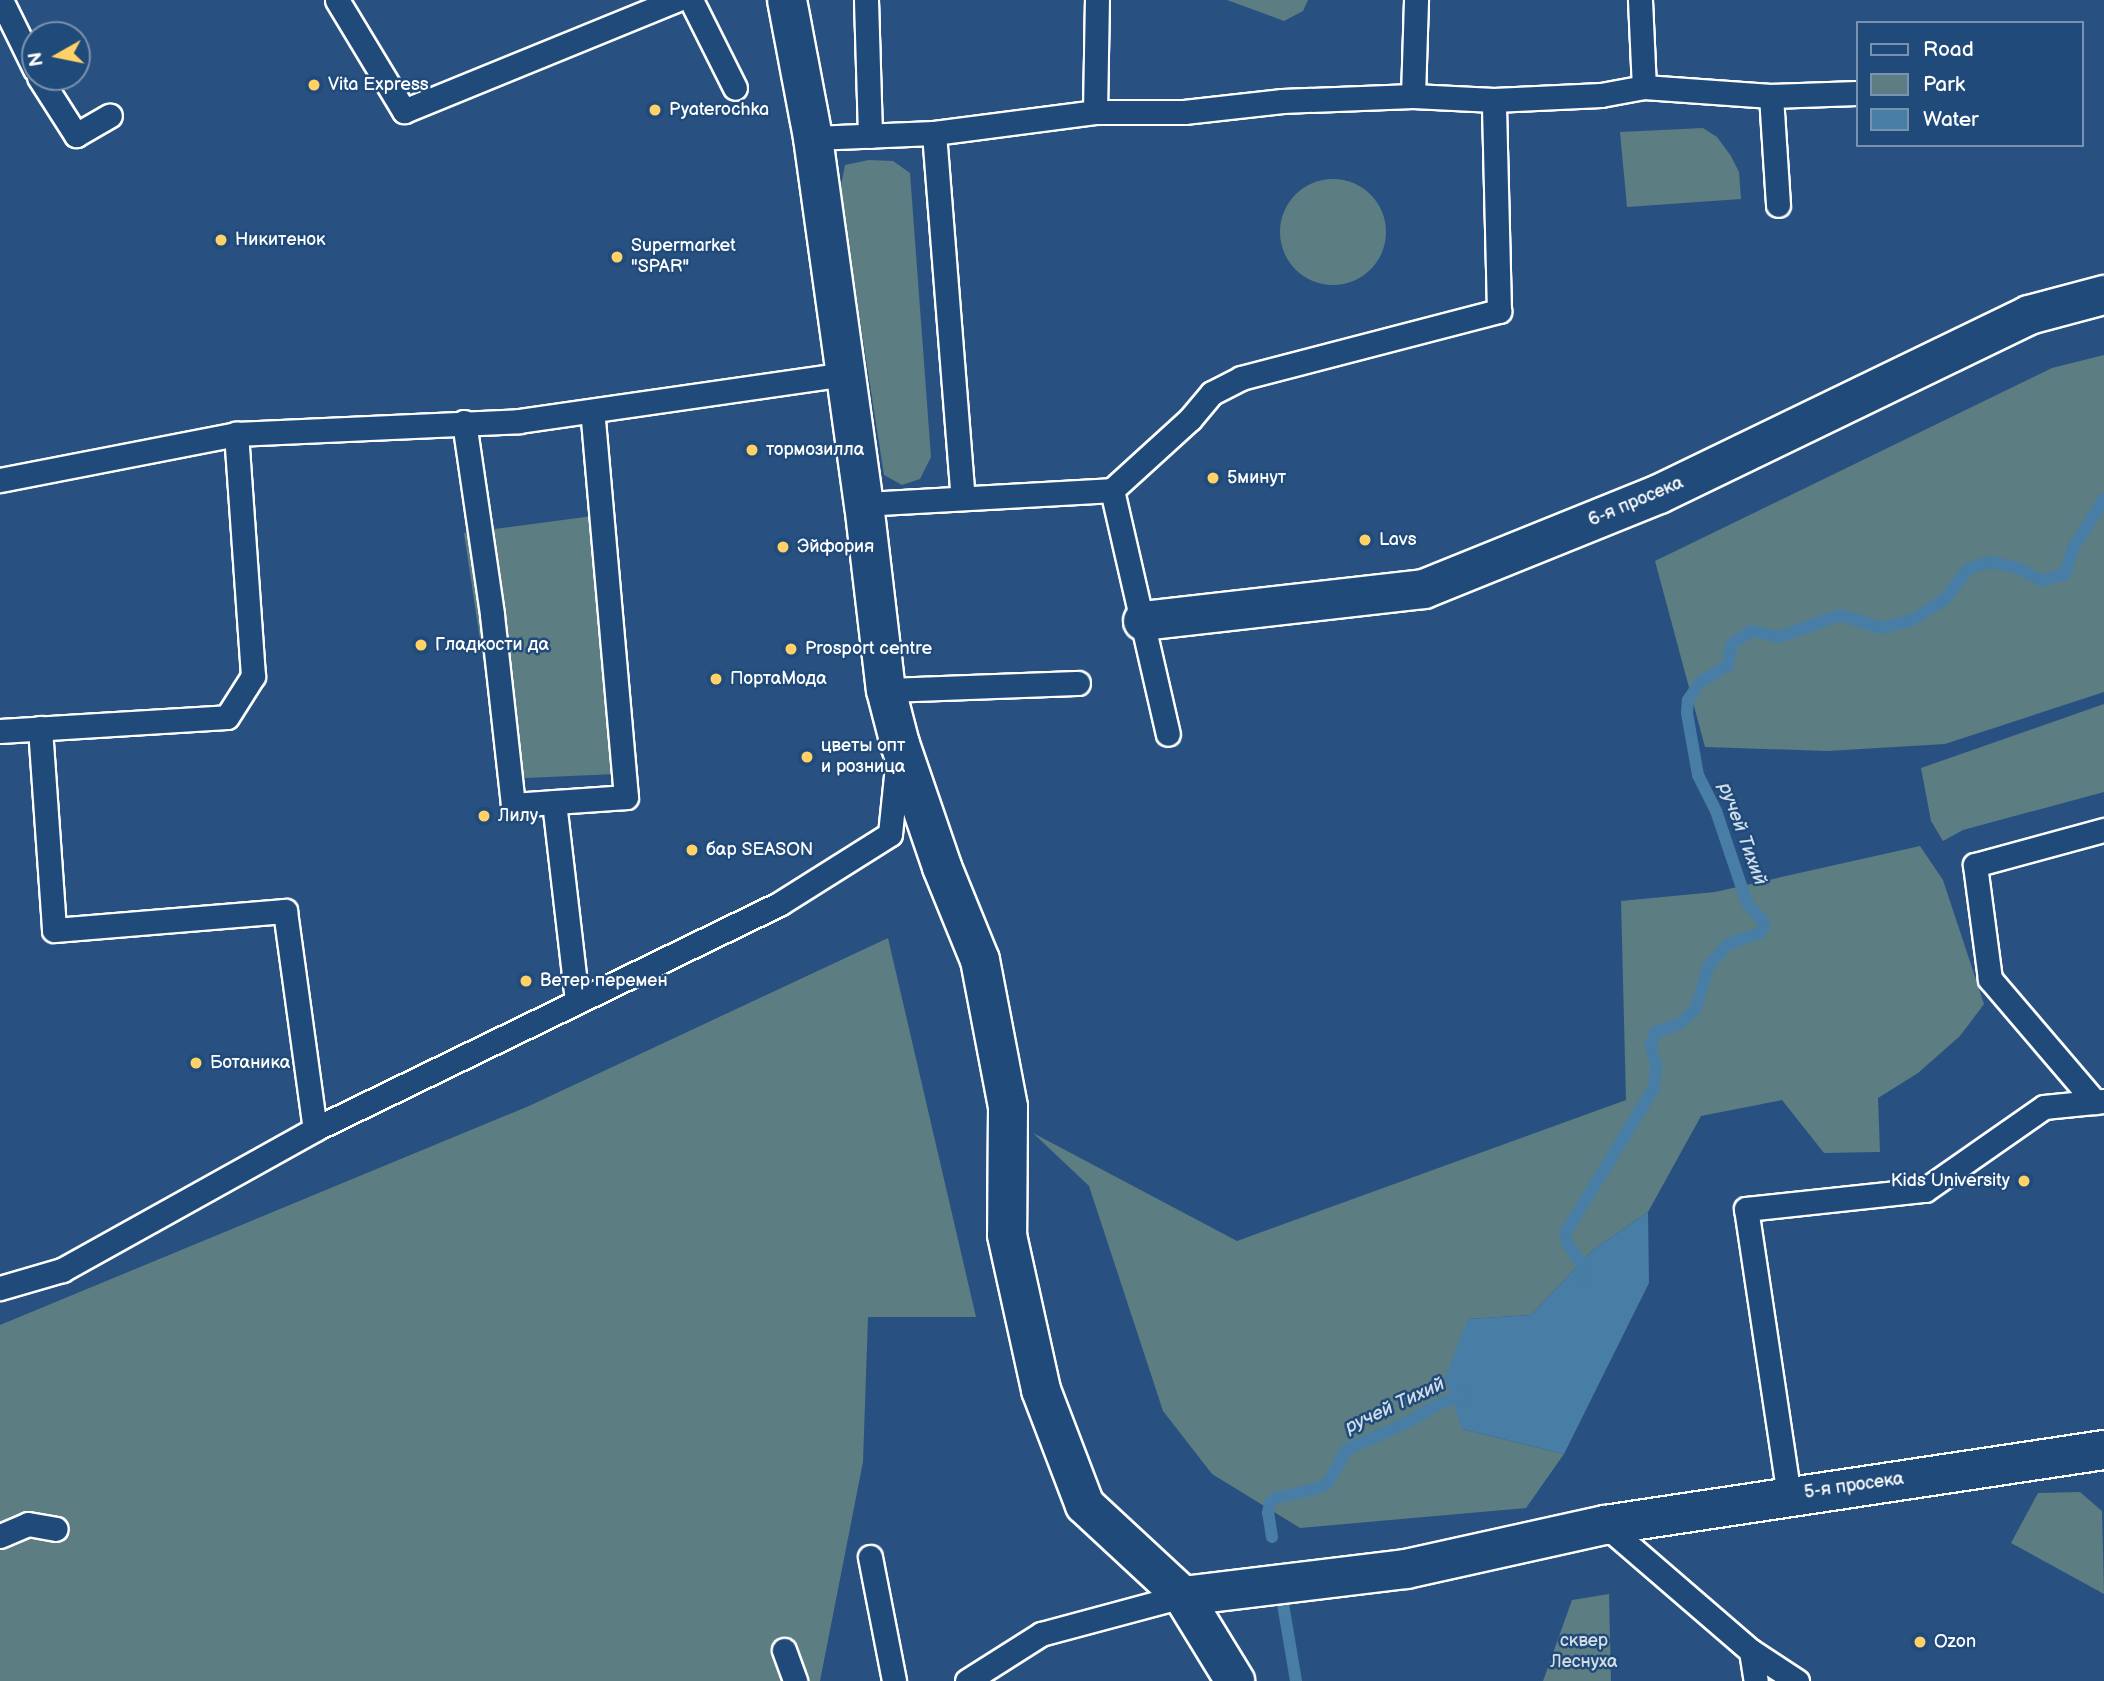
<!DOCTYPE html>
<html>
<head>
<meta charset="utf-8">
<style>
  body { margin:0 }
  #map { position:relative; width:2104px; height:1681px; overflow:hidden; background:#285181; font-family:"Balsamiq Sans",sans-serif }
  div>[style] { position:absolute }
  .green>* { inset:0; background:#5c7d82 }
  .round { border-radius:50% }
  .water>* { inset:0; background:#487da5 }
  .stream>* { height:12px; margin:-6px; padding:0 6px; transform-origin:6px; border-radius:6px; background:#487da5 }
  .roads { filter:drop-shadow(2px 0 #fff) drop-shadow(-2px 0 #fff) drop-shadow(0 2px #fff) drop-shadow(0 -2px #fff) }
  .service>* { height:23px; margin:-11.5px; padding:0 11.5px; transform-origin:11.5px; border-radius:11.5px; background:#1f4a7a }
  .minor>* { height:38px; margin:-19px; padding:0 19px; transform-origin:19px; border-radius:19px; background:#1f4a7a }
  .dots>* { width:19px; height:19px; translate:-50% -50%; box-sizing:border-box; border:4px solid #1f4a7a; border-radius:50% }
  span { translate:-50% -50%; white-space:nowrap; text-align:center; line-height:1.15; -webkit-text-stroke:5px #1f4a7a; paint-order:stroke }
  .poi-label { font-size:18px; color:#fff }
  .left { translate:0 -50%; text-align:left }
  .right { translate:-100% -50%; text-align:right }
  .street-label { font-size:18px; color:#fff }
  .park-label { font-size:18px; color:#d6dee0 }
  .water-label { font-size:19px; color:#d1dee8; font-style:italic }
  .legend { position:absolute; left:1856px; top:21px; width:228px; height:126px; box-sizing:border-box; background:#1f4a7a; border:2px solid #7992af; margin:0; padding:9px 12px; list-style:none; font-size:21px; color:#fff }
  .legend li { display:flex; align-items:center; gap:14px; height:35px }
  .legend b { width:35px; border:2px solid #7992af }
  .north { position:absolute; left:21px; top:21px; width:70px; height:70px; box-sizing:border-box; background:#1f4a7a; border:2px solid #7992af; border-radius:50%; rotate:261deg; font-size:19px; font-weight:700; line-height:28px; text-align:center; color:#fff }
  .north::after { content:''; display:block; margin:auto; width:24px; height:32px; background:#ffd166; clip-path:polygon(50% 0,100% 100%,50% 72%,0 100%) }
</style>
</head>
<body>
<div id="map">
  <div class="green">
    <div style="clip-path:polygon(1227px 0,1308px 0,1303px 11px,1284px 21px)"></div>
    <div style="clip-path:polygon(1703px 128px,1717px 137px,1731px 156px,1739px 172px,1741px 199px,1627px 207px,1620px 132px)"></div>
    <div style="clip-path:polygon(869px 160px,893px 161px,910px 173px,931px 457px,920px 479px,902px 485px,884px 475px,840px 191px,845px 165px)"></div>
    <div class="round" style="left:1280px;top:179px;width:106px;height:106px"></div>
    <div style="clip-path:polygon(2104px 355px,2104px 692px,1945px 744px,1828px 751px,1705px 747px,1655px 561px,2052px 368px)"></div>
    <div style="clip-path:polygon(593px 516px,616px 774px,501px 779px,464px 533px)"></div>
    <div style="clip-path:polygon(2104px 704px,2104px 792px,1963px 830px,1943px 841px,1931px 821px,1921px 768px)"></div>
    <div style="clip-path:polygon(1920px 846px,1943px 880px,1984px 1004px,1960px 1036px,1918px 1073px,1878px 1098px,1880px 1152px,1824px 1153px,1782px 1100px,1701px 1116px,1648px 1212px,1594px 1249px,1531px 1315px,1468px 1319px,1462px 1429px,1564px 1454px,1526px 1508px,1300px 1528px,1212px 1474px,1163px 1411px,1089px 1186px,1033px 1133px,1237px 1241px,1626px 1100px,1621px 901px,1715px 892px)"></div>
    <div style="clip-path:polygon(888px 938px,976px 1317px,868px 1317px,863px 1462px,820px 1681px,0 1681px,0 1325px,529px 1106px)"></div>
    <div style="clip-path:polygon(2080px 1492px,2102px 1511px,2104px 1594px,2011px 1543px,2038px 1493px)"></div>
    <div style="clip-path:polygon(1609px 1594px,1611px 1681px,1543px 1681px,1572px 1600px)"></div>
  </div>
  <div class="water">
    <div style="clip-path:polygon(1648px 1212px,1649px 1283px,1564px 1454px,1462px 1429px,1445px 1378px,1468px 1319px,1531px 1315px,1594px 1249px)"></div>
  </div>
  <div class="stream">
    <div style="left:1585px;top:1278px;width:12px;rotate:-99deg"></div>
    <div style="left:1583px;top:1266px;width:28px;rotate:-125deg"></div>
    <div style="left:1567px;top:1243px;width:11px;rotate:-95deg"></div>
    <div style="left:1566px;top:1232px;width:169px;rotate:-58.6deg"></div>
    <div style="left:1654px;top:1088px;width:22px;rotate:-85deg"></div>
    <div style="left:1656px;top:1066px;width:23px;rotate:-103deg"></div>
    <div style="left:1651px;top:1044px;width:13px;rotate:-67deg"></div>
    <div style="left:1656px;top:1032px;width:27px;rotate:-20deg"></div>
    <div style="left:1681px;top:1023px;width:21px;rotate:-45deg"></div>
    <div style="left:1696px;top:1008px;width:43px;rotate:-73.7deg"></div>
    <div style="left:1708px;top:967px;width:30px;rotate:-49deg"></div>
    <div style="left:1728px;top:944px;width:34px;rotate:-19deg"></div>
    <div style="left:1760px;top:933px;width:7px;rotate:-56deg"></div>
    <div style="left:1764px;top:927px;width:6px;rotate:-99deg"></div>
    <div style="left:1763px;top:921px;width:24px;rotate:-132deg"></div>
    <div style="left:1747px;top:903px;width:97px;rotate:-108.6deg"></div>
    <div style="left:1716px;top:811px;width:40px;rotate:-116.6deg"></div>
    <div style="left:1698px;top:775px;width:63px;rotate:-100.1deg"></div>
    <div style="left:1687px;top:713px;width:13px;rotate:-86deg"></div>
    <div style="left:1688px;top:700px;width:22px;rotate:-56deg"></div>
    <div style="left:1700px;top:682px;width:33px;rotate:-31deg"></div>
    <div style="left:1728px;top:665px;width:20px;rotate:-81deg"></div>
    <div style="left:1731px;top:645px;width:24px;rotate:-35deg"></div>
    <div style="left:1751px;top:631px;width:29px;rotate:12deg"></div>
    <div style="left:1779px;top:637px;width:65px;rotate:-19.8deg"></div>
    <div style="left:1840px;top:615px;width:43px;rotate:17.6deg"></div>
    <div style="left:1881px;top:628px;width:32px;rotate:-14deg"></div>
    <div style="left:1912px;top:620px;width:38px;rotate:-32deg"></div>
    <div style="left:1944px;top:600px;width:39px;rotate:-52deg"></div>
    <div style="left:1968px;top:569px;width:23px;rotate:-18deg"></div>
    <div style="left:1990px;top:562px;width:29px;rotate:12deg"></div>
    <div style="left:2018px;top:568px;width:26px;rotate:29deg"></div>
    <div style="left:2041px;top:581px;width:25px;rotate:-16deg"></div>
    <div style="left:2065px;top:574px;width:27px;rotate:-73deg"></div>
    <div style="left:2073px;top:548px;width:58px;rotate:-57.7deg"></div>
    <div style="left:1272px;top:1537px;width:24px;rotate:-99deg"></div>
    <div style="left:1268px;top:1513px;width:10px;rotate:-79deg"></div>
    <div style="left:1270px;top:1503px;width:7px;rotate:-45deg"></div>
    <div style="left:1275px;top:1498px;width:42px;rotate:-12.4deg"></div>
    <div style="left:1316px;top:1489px;width:13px;rotate:-27deg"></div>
    <div style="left:1328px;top:1483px;width:38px;rotate:-61deg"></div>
    <div style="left:1346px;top:1450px;width:61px;rotate:-24.1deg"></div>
    <div style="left:1402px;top:1425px;width:47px;rotate:-29.3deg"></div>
    <div style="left:1443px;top:1402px;width:23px;rotate:-18deg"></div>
    <div style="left:1283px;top:1604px;width:78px;rotate:80.4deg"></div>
  </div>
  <div class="roads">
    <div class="service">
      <div style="left:1px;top:0;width:77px;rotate:63.8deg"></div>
      <div style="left:337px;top:0;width:130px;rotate:58.9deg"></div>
      <div style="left:404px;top:111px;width:294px;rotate:-22.2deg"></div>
      <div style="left:691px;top:0;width:98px;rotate:63.4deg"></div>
      <div style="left:866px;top:0;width:136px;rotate:88.3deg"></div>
      <div style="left:1640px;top:0;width:87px;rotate:87.4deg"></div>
      <div style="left:39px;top:77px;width:69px;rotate:57.5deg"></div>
      <div style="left:76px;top:135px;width:39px;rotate:-30deg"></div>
      <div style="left:1413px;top:96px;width:96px;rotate:-88.2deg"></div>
      <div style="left:1771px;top:96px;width:109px;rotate:86.3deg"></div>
      <div style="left:1095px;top:112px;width:112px;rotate:-89deg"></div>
      <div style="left:934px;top:133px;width:366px;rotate:85.5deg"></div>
      <div style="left:813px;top:138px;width:121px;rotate:-2.4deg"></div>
      <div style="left:934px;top:133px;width:162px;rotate:-7.4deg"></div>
      <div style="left:1095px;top:112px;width:89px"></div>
      <div style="left:1184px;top:112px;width:99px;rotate:-6.4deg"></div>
      <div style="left:1282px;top:101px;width:131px;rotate:-2.2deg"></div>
      <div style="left:1413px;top:96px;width:81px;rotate:2.8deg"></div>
      <div style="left:464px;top:422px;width:195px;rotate:81.7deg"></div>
      <div style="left:492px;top:615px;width:191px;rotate:83.7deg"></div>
      <div style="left:513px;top:805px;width:113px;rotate:-4deg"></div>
      <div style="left:626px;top:797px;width:387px;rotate:-95deg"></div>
      <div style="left:0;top:480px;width:240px;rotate:-11deg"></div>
      <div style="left:236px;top:434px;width:283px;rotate:-2.6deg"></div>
      <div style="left:519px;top:421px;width:328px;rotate:-8.2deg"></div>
      <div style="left:1112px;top:490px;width:250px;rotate:77.1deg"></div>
      <div style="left:864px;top:504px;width:248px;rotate:-3.2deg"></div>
      <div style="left:1112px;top:490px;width:105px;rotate:-42.3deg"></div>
      <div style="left:1190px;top:419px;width:34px;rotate:-50deg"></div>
      <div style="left:1212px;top:393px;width:33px;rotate:-27deg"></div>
      <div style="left:1241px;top:378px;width:267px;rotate:-14.6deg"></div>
      <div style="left:1499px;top:311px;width:211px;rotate:-91.4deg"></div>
      <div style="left:1494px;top:100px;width:107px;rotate:-2.7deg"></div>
      <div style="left:1601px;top:95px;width:44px;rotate:-10.5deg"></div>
      <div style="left:1644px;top:87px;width:127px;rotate:4.1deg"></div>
      <div style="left:1771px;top:96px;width:86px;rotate:-2deg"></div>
      <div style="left:886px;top:690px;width:192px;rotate:-2.1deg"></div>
      <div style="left:40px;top:728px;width:202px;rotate:86deg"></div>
      <div style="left:54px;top:930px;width:232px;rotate:-4.7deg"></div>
      <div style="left:285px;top:911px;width:220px;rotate:82.2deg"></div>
      <div style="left:0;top:731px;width:227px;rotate:-3.5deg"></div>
      <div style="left:227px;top:717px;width:49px;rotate:-57.6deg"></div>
      <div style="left:253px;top:676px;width:243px;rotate:-94deg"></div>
      <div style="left:554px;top:802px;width:199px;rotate:83.4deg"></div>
      <div style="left:2095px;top:1102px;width:162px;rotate:-130.5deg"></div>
      <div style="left:1990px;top:979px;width:115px;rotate:-97.5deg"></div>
      <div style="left:1975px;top:865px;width:134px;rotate:-15.2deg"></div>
      <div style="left:0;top:1288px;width:65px;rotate:-16.2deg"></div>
      <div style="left:62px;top:1270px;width:290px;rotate:-29.1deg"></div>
      <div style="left:315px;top:1129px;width:516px;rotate:-25.87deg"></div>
      <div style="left:779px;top:904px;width:131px;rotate:-32.2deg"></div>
      <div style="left:890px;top:834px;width:77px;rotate:-84.1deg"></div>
      <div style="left:1789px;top:1496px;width:290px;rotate:-98.5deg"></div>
      <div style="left:1746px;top:1209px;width:180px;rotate:-6.1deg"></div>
      <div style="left:1925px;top:1190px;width:145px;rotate:-34.9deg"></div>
      <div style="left:2044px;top:1107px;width:60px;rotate:-5.7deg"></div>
      <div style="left:1605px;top:1525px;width:193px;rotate:40.8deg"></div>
      <div style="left:1751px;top:1651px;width:30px;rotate:81deg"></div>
      <div style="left:0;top:1536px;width:30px;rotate:-23deg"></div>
      <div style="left:28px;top:1524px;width:28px;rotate:10deg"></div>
      <div style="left:870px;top:1557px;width:126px;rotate:79deg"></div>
      <div style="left:784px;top:1650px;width:33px;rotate:70deg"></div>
      <div style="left:1751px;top:1651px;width:55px;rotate:33.1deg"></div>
      <div style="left:967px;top:1681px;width:88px;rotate:-32.4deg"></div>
      <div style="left:1041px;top:1634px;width:147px;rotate:-15deg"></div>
    </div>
    <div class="minor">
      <div style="left:787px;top:0;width:140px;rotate:79.3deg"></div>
      <div style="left:813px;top:138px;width:370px;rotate:82.1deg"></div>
      <div style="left:864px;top:504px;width:187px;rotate:83.3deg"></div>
      <div style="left:886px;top:690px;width:56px;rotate:75.5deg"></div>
      <div style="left:900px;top:744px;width:130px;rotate:71.1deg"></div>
      <div style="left:942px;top:867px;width:100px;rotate:67.8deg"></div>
      <div style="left:980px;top:960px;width:150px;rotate:79.2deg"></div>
      <div style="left:1008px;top:1107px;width:128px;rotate:90.4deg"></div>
      <div style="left:1007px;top:1235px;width:159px;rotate:77.6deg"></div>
      <div style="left:1041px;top:1390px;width:123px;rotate:69.1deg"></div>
      <div style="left:1085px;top:1505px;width:134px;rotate:42.9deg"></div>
      <div style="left:1183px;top:1596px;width:100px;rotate:58.5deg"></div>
      <div style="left:1143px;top:621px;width:283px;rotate:-6.5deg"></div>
      <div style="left:1424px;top:589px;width:253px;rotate:-22deg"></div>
      <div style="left:1659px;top:494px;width:411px;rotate:-25.8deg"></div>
      <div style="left:2029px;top:315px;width:78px;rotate:-14.9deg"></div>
      <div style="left:1183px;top:1596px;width:225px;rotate:-6.9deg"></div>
      <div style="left:1406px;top:1569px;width:204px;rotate:-12.5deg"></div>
      <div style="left:1605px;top:1525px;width:505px;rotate:-8.55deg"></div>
    </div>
  </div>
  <div class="dots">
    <div style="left:314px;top:85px;background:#ffd166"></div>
    <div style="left:655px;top:110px;background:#ffd166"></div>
    <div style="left:221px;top:240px;background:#ffd166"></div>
    <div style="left:617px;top:257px;background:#ffd166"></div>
    <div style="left:752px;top:450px;background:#ffd166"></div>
    <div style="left:1213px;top:478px;background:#ffd166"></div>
    <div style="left:1365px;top:540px;background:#ffd166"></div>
    <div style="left:783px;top:547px;background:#ffd166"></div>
    <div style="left:421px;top:645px;background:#ffd166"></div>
    <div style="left:791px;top:649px;background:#ffd166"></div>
    <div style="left:716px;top:679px;background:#ffd166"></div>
    <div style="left:807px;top:757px;background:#ffd166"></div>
    <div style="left:484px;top:816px;background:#ffd166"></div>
    <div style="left:692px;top:850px;background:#ffd166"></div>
    <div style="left:526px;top:981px;background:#ffd166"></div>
    <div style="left:196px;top:1063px;background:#ffd166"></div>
    <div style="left:2024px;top:1181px;background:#ffd166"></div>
    <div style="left:1920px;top:1642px;background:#ffd166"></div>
  </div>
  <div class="poi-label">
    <span class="left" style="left:328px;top:85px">Vita Express</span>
    <span class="left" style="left:669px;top:110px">Pyaterochka</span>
    <span class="left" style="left:235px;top:240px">Никитенок</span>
    <span class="left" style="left:631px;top:257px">Supermarket<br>"SPAR"</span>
    <span class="left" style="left:766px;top:450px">тормозилла</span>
    <span class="left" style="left:1227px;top:478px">5минут</span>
    <span class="left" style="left:1379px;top:540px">Lavs</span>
    <span class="left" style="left:797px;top:547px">Эйфория</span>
    <span class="left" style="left:435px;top:645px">Гладкости да</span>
    <span class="left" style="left:805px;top:649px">Prosport centre</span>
    <span class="left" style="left:730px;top:679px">ПортаМода</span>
    <span class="left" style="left:821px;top:757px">цветы опт<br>и розница</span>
    <span class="left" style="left:498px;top:816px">Лилу</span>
    <span class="left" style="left:706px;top:850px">бар SEASON</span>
    <span class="left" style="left:540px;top:981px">Ветер перемен</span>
    <span class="left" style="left:210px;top:1063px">Ботаника</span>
    <span class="right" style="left:2010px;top:1181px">Kids University</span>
    <span class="left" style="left:1934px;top:1642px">Ozon</span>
  </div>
  <div class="street-label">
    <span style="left:1636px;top:502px;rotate:-23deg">6-я просека</span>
    <span style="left:1854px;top:1486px;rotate:-8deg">5-я просека</span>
  </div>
  <div class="park-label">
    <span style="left:1584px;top:1652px">сквер<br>Леснуха</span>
  </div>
  <div class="water-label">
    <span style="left:1742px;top:834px;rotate:70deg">ручей Тихий</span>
    <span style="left:1395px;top:1406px;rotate:-25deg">ручей Тихий</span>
  </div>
  <ul class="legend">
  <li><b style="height:9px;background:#1f4a7a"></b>Road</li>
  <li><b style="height:19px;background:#5c7d82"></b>Park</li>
  <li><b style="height:19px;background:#487da5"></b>Water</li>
  </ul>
  <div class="north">N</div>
</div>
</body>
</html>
